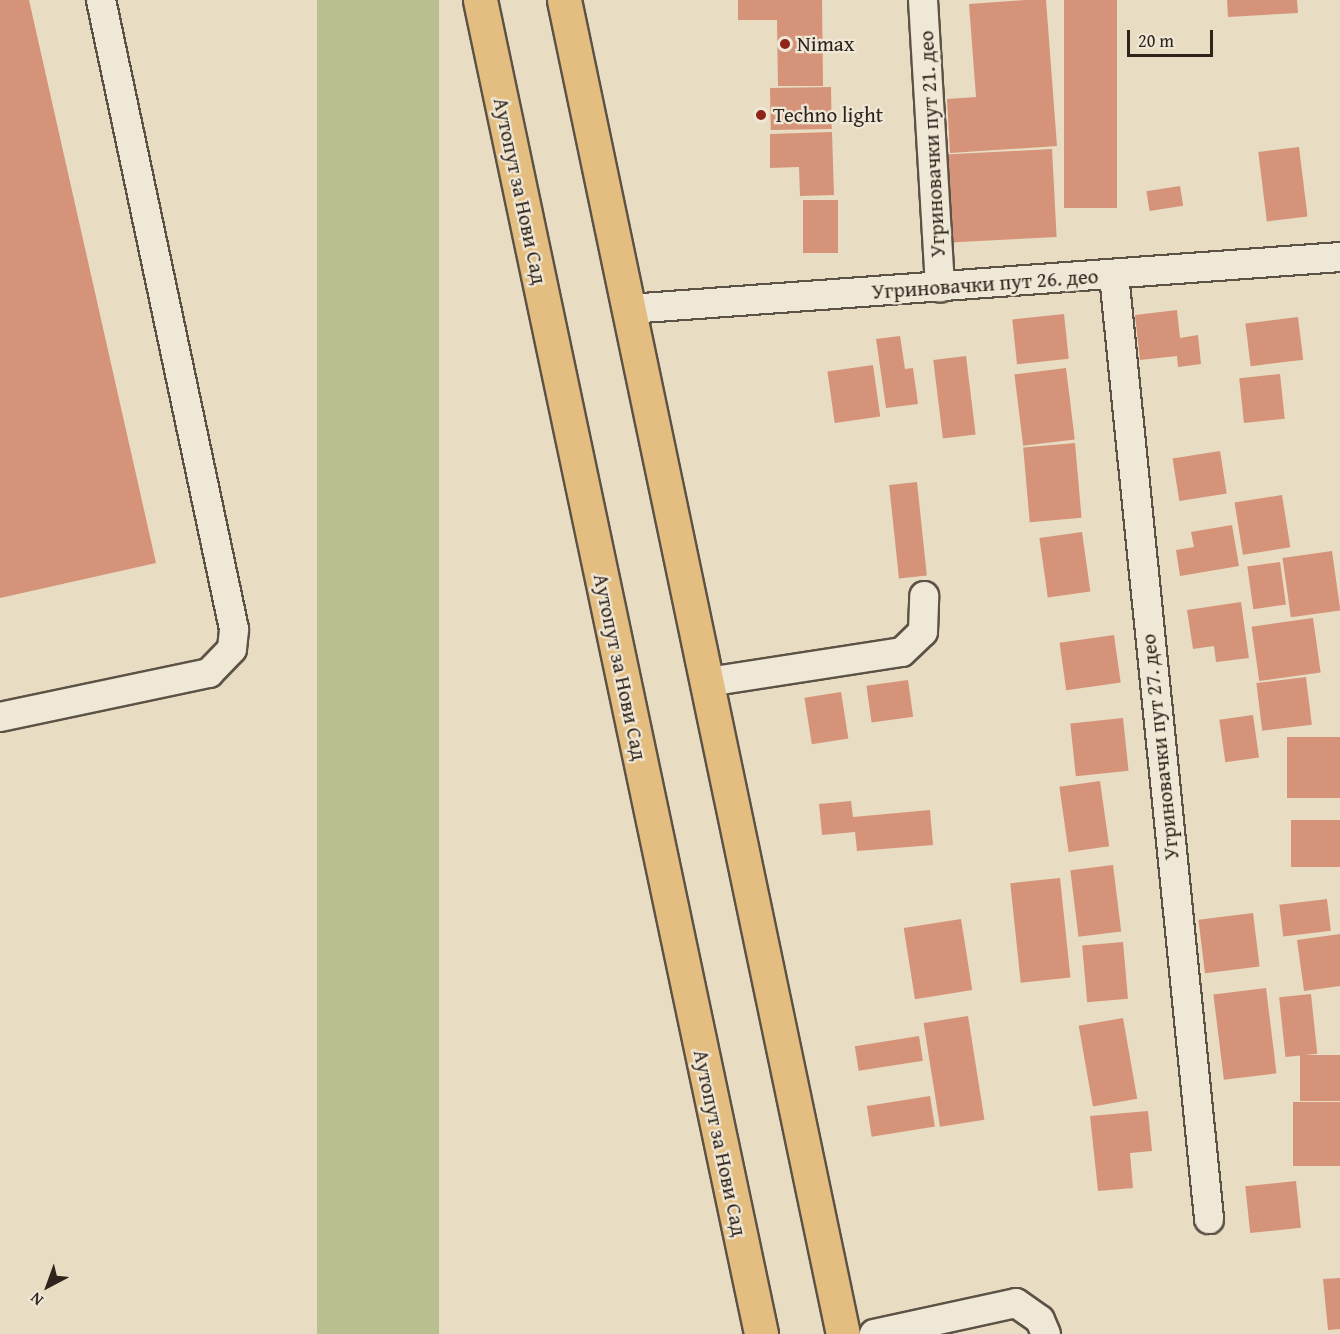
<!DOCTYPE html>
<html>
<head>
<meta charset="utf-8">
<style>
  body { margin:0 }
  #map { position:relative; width:1340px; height:1334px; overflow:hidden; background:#e8dcc2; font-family:"Gentium Book Plus",serif }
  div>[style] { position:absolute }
  .green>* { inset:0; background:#babf90; transform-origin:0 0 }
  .building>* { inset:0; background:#d59479; transform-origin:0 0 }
  .roads { filter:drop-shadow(2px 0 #5d5246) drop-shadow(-2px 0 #5d5246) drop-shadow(0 2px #5d5246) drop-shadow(0 -2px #5d5246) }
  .minor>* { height:28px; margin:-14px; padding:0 14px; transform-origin:14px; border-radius:14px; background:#f0e8d7 }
  .major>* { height:33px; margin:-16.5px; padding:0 16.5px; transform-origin:16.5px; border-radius:16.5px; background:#e4be81 }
  .dots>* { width:16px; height:16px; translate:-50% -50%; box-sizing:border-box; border:3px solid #f0e8d7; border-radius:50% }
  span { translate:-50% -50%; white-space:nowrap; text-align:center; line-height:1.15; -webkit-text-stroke:4.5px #f0e8d7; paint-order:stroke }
  .poi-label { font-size:21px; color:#2f241c }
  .left { translate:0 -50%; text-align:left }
  .street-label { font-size:21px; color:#2f241c }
  .north { position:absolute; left:18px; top:1256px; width:60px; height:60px; -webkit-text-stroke:4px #f0e8d7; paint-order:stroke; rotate:221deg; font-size:16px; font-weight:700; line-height:24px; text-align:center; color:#2f241c }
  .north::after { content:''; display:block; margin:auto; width:21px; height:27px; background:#2f241c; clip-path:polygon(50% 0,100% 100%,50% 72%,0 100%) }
  .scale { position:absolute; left:1127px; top:30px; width:86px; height:27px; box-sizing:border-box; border:3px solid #2f241c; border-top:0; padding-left:8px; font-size:18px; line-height:21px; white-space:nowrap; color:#2f241c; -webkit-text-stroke:4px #f0e8d7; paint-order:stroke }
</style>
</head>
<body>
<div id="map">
  <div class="green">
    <div style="left:317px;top:0;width:122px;height:1360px"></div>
  </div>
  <div class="building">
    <div style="clip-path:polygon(0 0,29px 0,156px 563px,0 598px)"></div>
    <div style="clip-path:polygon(738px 0,822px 0,823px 86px,778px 86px,777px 20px,738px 20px)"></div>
    <div style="clip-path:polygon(1025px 0,1046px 0,1057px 146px,950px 153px,947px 99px,976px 97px,969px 4px)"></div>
    <div style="left:1064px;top:0;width:53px;height:208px"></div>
    <div style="clip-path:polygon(1227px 0,1297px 0,1298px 13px,1228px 17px)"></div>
    <div style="left:831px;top:87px;width:42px;height:61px;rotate:89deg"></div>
    <div style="clip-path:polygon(832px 132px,834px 195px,800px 196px,799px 167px,770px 168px,770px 134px)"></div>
    <div style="left:1299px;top:147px;width:70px;height:41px;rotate:83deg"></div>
    <div style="left:1052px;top:149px;width:88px;height:107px;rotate:87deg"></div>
    <div style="left:1180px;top:186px;width:20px;height:34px;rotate:81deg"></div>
    <div style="left:803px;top:200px;width:35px;height:53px"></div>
    <div style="clip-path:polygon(1177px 310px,1180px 338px,1198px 335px,1201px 364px,1178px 367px,1177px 356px,1140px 360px,1135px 315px)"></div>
    <div style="left:1064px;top:314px;width:45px;height:52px;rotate:84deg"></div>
    <div style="left:1298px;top:317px;width:43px;height:53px;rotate:83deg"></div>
    <div style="clip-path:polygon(900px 336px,905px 369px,913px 368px,918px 404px,886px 408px,876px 339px)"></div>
    <div style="left:966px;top:356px;width:79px;height:33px;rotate:83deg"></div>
    <div style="left:873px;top:365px;width:52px;height:46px;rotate:82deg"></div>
    <div style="left:1066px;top:368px;width:72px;height:52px;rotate:83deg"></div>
    <div style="left:1280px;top:374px;width:45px;height:41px;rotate:84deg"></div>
    <div style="left:1075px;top:443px;width:75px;height:52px;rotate:85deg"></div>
    <div style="left:1220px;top:451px;width:43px;height:48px;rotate:81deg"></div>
    <div style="left:917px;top:482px;width:94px;height:28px;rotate:84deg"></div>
    <div style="left:1282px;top:495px;width:53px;height:48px;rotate:81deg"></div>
    <div style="clip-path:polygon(1232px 525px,1239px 566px,1180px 576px,1176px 550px,1194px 547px,1191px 532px)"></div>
    <div style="left:1082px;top:532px;width:60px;height:43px;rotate:82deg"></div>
    <div style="left:1332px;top:551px;width:60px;height:50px;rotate:82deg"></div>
    <div style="left:1280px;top:562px;width:43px;height:33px;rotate:82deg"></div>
    <div style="clip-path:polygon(1241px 602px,1249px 658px,1216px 662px,1214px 646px,1193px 649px,1187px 610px)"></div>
    <div style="left:1313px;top:618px;width:55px;height:62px;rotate:82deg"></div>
    <div style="left:1114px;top:635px;width:48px;height:55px;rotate:82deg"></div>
    <div style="left:1306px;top:677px;width:48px;height:50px;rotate:83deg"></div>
    <div style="left:908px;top:680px;width:37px;height:42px;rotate:82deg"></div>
    <div style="left:841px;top:692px;width:47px;height:37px;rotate:81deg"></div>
    <div style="left:1253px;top:715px;width:43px;height:34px;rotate:82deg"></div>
    <div style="left:1123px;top:718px;width:53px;height:53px;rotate:84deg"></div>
    <div style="left:1340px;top:737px;width:61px;height:53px;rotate:90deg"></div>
    <div style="left:1100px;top:781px;width:66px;height:41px;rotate:82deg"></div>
    <div style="clip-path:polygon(851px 801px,853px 817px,930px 810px,933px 845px,857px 851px,855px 832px,822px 835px,819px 804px)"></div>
    <div style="left:1340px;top:820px;width:47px;height:49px;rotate:90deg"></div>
    <div style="left:1113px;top:865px;width:67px;height:43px;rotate:83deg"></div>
    <div style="left:1060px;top:878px;width:100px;height:50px;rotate:84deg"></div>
    <div style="left:1327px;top:899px;width:32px;height:48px;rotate:83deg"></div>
    <div style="left:1253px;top:913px;width:54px;height:55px;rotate:83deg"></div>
    <div style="left:961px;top:919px;width:72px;height:58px;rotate:81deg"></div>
    <div style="clip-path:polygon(1340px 934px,1340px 986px,1304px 991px,1297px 940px)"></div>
    <div style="left:1123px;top:942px;width:57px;height:41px;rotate:85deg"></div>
    <div style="left:1266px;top:988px;width:86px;height:53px;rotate:83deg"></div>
    <div style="left:1311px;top:994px;width:60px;height:32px;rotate:84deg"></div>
    <div style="left:968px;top:1016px;width:105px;height:45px;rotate:81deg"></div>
    <div style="left:1123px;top:1018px;width:82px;height:45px;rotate:80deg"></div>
    <div style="left:919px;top:1036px;width:25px;height:65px;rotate:81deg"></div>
    <div style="left:1340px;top:1055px;width:46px;height:40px;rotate:90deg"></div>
    <div style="left:930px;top:1096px;width:31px;height:64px;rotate:81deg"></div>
    <div style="left:1340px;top:1102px;width:64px;height:47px;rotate:90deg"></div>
    <div style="clip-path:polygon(1148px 1111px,1152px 1151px,1130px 1153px,1133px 1188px,1098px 1191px,1090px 1116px)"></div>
    <div style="left:1296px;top:1181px;width:47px;height:51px;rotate:84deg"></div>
    <div style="clip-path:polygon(1340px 1278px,1340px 1329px,1328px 1330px,1323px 1279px)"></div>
  </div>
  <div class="roads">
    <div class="minor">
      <div style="left:923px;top:0;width:288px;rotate:86.6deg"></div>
      <div style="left:1114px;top:275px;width:949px;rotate:84.25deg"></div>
      <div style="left:629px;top:309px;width:713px;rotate:-4.18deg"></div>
      <div style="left:708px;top:682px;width:196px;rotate:-8.8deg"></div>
      <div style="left:902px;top:652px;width:29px;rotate:-44deg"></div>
      <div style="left:923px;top:632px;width:36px;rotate:-88deg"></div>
      <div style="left:0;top:717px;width:214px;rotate:-11.9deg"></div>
      <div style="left:209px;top:673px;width:33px;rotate:-46deg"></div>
      <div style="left:232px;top:649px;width:20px;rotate:-84deg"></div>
      <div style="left:234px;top:629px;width:643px;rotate:-101.94deg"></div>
      <div style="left:874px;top:1334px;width:145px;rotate:-12.3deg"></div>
      <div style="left:1016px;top:1303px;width:29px;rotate:35deg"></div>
      <div style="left:1040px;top:1320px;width:15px;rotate:67deg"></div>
    </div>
    <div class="major">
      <div style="left:480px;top:0;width:1363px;rotate:78.1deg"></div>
      <div style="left:564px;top:0;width:1363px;rotate:78.19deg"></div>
    </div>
  </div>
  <div class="dots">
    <div style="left:785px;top:44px;background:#8f2418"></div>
    <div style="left:761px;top:115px;background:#8f2418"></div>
  </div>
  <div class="poi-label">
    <span class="left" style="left:797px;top:44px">Nimax</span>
    <span class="left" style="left:773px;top:115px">Techno light</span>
  </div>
  <div class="street-label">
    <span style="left:932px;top:144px;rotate:-93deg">Угриновачки пут 21. део</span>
    <span style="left:520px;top:191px;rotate:78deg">Аутопут за Нови Сад</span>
    <span style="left:985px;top:284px;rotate:-4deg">Угриновачки пут 26. део</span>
    <span style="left:620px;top:667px;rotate:78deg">Аутопут за Нови Сад</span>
    <span style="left:1160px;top:747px;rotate:-96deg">Угриновачки пут 27. део</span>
    <span style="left:720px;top:1143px;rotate:78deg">Аутопут за Нови Сад</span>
  </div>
  <div class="north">N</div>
  <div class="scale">20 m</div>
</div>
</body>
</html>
